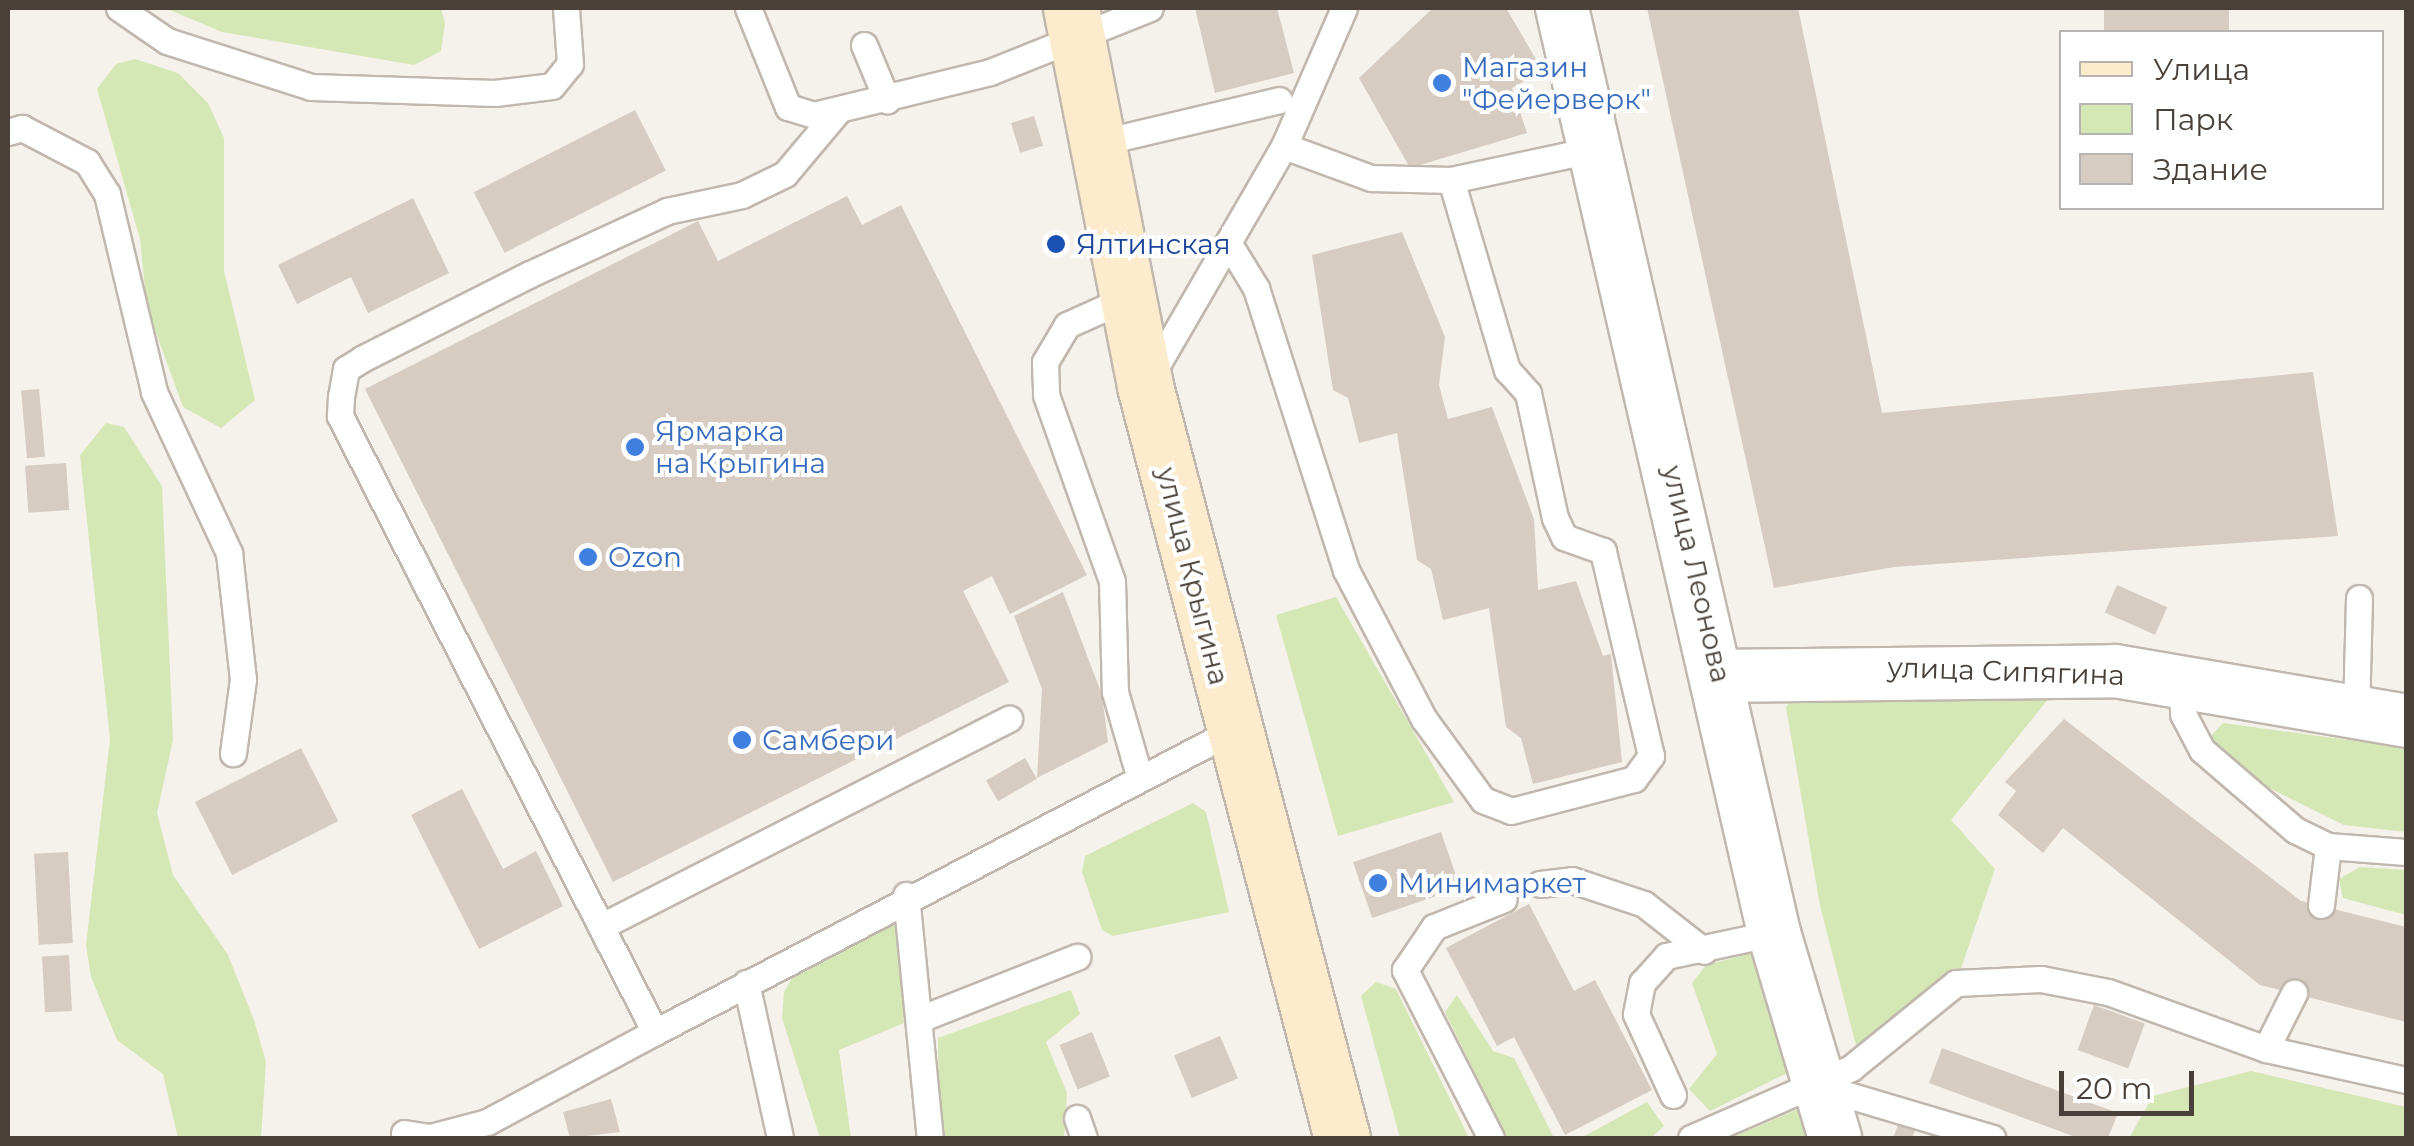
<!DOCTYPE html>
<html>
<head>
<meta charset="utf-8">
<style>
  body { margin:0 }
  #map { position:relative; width:2414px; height:1146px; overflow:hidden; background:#f5f1eb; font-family:Montserrat,sans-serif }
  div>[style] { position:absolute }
  .green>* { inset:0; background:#d6e7b6 }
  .building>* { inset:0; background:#d6ccc1; transform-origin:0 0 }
  .roads { filter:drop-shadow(2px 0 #c0b8ae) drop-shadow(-2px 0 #c0b8ae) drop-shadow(0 2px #c0b8ae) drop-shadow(0 -2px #c0b8ae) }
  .lane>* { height:25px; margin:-12.5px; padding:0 12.5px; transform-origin:12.5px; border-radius:12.5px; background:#fff }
  .street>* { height:52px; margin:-26px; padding:0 26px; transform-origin:26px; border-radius:26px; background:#fff }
  .secondary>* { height:55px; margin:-27.5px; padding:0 27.5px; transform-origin:27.5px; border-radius:27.5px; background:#fceccd }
  .dots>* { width:28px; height:28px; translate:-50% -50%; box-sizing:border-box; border:5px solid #fff; border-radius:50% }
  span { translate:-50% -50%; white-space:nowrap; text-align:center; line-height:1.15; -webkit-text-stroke:8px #fff; paint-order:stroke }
  .shop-label { font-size:28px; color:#366cbe }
  .left { translate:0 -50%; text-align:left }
  .transit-label { font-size:28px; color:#164399 }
  .street-label { font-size:28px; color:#494139 }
  .frame { position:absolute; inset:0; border:10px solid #494139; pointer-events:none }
  .legend { position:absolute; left:2059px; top:30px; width:325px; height:180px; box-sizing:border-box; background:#fff; border:2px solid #b6b3b0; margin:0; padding:12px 18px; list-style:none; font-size:30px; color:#494139 }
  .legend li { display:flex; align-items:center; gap:20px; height:50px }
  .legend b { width:50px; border:2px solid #b6b3b0 }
  .scale { position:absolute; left:2059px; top:1071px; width:135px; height:45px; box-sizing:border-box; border:5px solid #494139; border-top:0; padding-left:12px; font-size:30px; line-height:35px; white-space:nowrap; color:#494139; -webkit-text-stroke:8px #fff; paint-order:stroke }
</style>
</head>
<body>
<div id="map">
  <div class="green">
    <div style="clip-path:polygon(165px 8px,441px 8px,445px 23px,441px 51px,414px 65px,222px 32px)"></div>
    <div style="clip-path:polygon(135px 59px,178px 73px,208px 103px,224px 138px,224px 271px,255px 400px,221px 428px,183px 407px,147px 308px,140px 239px,97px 89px,116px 64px)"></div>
    <div style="clip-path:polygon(106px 423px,124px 427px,162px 486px,173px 740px,157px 813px,173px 875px,228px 955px,254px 1020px,266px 1062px,261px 1138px,178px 1138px,163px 1074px,117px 1040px,91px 977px,86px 945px,110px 739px,80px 455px)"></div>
    <div style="clip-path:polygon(1336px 597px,1454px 802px,1338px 836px,1276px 615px)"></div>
    <div style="clip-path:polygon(2057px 688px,1951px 820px,1995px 869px,1956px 983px,1857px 1049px,1820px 906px,1786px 707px,1795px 695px)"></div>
    <div style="clip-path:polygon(2223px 723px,2406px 748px,2406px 832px,2344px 825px,2259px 783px,2207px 740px)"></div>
    <div style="clip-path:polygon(1193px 803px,1206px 812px,1229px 912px,1113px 936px,1102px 930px,1082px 872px,1085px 856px)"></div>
    <div style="clip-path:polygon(2360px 867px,2406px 870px,2406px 915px,2343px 898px,2339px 879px)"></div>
    <div style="clip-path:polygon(896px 913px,904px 1023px,839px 1050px,851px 1138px,820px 1138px,782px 1018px,784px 992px,797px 970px)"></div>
    <div style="clip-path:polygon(1753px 953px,1787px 1073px,1710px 1111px,1689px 1089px,1717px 1054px,1692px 983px,1706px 965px)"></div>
    <div style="clip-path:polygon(1376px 982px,1396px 989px,1469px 1138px,1400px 1138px,1361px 996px)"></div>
    <div style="clip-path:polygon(1071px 990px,1080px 1014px,1046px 1042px,1067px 1093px,1064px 1138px,939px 1138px,938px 1038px)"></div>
    <div style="clip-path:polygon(1457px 995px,1493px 1051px,1514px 1058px,1554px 1138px,1507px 1138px,1445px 1012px)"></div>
    <div style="clip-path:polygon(2251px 1071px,2406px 1107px,2406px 1138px,2129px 1138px,2153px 1096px)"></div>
    <div style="clip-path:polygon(1647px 1102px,1664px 1126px,1651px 1138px,1581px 1138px)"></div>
    <div style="clip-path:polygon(1803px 1109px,1823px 1138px,1731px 1138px,1794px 1111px)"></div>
  </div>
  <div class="building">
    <div style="clip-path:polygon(1195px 8px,1277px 8px,1294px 73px,1215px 93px)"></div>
    <div style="clip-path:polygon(1433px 8px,1506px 8px,1543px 71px,1512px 88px,1527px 133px,1410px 168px,1359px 78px)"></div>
    <div style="clip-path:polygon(1647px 8px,1798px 8px,1882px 413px,2313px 372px,2338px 536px,1894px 567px,1774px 588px)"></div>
    <div style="left:2104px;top:8px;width:125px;height:24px"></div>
    <div style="left:635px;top:110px;width:68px;height:181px;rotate:63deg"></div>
    <div style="left:1034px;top:116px;width:31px;height:24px;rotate:73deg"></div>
    <div style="clip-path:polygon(847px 196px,862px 225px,901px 205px,1087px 575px,1010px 614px,992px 576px,963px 591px,1009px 682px,613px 882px,365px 389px,698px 221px,718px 261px)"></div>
    <div style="clip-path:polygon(413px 198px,449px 273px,368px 313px,351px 277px,297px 304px,278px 265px)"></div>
    <div style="clip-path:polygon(1402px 232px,1445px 337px,1439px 385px,1448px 419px,1492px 407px,1534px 519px,1538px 590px,1576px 581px,1603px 656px,1611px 654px,1622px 762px,1533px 784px,1521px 738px,1506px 727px,1489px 608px,1443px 620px,1431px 569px,1417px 560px,1397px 433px,1359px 443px,1348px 398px,1333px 390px,1312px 255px)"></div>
    <div style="left:39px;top:389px;width:68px;height:18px;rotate:85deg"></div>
    <div style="left:66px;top:463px;width:47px;height:41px;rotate:86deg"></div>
    <div style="left:2117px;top:585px;width:55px;height:30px;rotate:24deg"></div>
    <div style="clip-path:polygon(1063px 592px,1102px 695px,1108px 742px,1037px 778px,1042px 689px,1014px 616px)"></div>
    <div style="clip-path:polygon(2064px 719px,2301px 901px,2406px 927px,2406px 1022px,2260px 985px,2063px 828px,2043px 853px,1998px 815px,2016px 791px,2005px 782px)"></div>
    <div style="left:301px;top:748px;width:82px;height:119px;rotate:63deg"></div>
    <div style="left:1025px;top:758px;width:24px;height:45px;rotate:60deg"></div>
    <div style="clip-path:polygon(462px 789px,503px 869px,536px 851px,563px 906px,479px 949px,411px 815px)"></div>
    <div style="left:1441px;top:832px;width:59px;height:93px;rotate:71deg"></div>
    <div style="left:68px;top:852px;width:91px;height:34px;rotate:87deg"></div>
    <div style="clip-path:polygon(1529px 904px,1574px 991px,1595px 980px,1652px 1090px,1565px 1135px,1514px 1037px,1497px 1046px,1446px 948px)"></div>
    <div style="left:69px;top:955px;width:56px;height:27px;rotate:87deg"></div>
    <div style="left:2094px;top:1005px;width:54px;height:48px;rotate:20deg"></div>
    <div style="left:1092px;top:1032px;width:48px;height:35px;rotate:68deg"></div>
    <div style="left:1220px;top:1036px;width:46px;height:50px;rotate:67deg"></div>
    <div style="clip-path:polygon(1942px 1048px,2118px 1113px,2108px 1138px,2078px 1138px,1929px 1083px)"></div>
    <div style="clip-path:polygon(611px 1099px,620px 1132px,570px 1138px,563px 1112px)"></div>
    <div style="clip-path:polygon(1899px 1122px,1916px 1128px,1912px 1138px,1893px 1138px)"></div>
  </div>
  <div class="roads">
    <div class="lane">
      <div style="left:119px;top:8px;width:58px;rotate:34.5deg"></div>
      <div style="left:167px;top:41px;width:151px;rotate:17.7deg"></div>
      <div style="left:311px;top:87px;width:184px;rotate:1.9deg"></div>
      <div style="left:495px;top:93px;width:57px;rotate:-7deg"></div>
      <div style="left:552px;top:86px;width:28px;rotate:-51deg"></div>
      <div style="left:570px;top:64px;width:56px;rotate:-94.1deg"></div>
      <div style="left:748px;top:8px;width:107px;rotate:68deg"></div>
      <div style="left:788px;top:107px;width:27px;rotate:17deg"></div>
      <div style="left:814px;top:115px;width:181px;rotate:-13.7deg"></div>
      <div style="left:990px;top:72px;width:172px;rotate:-21.8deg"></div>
      <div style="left:864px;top:45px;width:60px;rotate:67.3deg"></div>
      <div style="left:837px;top:112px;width:81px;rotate:130deg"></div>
      <div style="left:785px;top:174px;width:48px;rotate:154deg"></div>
      <div style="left:742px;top:195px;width:77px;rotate:168deg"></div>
      <div style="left:667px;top:211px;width:151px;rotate:155.3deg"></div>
      <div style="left:530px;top:274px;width:188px;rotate:153.2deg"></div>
      <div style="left:362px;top:359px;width:19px;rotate:148deg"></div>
      <div style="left:346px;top:369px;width:27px;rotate:100deg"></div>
      <div style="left:341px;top:396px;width:20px;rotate:93deg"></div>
      <div style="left:340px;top:416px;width:692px;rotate:62.92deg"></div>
      <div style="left:655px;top:1032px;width:651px;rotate:-27.55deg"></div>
      <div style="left:8px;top:132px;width:15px;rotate:-16deg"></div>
      <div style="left:22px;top:128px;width:73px;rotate:27.6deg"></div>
      <div style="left:87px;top:162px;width:38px;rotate:58deg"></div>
      <div style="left:107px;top:194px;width:204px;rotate:76.6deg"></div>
      <div style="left:154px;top:392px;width:178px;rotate:65deg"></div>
      <div style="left:229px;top:553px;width:127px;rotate:83.7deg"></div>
      <div style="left:243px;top:679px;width:75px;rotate:97.7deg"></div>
      <div style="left:1102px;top:142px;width:182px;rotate:-13.3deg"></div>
      <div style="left:1284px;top:146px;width:93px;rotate:20.2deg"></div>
      <div style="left:1371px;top:178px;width:80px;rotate:1.4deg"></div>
      <div style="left:1451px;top:180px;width:148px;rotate:-12.1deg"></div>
      <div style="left:1229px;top:244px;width:52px;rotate:58.5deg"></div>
      <div style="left:1256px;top:288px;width:296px;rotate:72.3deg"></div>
      <div style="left:1346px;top:570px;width:168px;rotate:62.4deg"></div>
      <div style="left:1424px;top:719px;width:100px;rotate:53.9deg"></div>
      <div style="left:1483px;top:800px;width:30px;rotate:21deg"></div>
      <div style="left:1511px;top:811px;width:127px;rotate:-14.6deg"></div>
      <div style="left:1634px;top:779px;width:29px;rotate:-54deg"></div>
      <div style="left:1651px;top:756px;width:211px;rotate:-103.2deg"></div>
      <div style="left:1603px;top:551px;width:41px;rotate:-160.3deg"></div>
      <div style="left:1564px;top:537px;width:21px;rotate:-115deg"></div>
      <div style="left:1555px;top:518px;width:128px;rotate:-102.2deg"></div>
      <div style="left:1528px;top:393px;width:31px;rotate:-132deg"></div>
      <div style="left:1507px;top:370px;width:198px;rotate:-106.4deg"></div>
      <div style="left:1127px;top:298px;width:66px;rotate:155.8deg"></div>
      <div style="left:1067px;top:325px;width:43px;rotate:120.7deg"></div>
      <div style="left:1045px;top:362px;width:33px;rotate:88deg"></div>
      <div style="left:1046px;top:395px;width:197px;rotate:70.5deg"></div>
      <div style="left:1112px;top:581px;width:111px;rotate:88.5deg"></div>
      <div style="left:1115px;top:692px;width:86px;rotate:73.9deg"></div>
      <div style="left:1150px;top:377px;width:267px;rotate:-59.9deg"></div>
      <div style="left:1284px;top:146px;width:150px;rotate:-66.5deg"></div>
      <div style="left:2182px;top:682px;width:32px;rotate:88deg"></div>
      <div style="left:2183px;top:714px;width:41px;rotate:62.2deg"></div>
      <div style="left:2202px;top:750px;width:123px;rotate:40.7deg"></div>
      <div style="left:2295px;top:830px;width:37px;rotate:26deg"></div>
      <div style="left:2328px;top:846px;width:78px;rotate:4.4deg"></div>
      <div style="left:2356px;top:713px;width:115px;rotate:-88.5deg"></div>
      <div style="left:1540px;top:884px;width:32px;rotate:-7deg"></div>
      <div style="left:1572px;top:880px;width:76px;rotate:18.4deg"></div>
      <div style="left:1644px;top:904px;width:76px;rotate:38.1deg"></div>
      <div style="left:906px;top:895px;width:244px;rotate:84.4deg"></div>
      <div style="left:2321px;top:905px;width:59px;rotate:-83.2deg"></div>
      <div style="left:602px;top:926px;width:457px;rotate:-27deg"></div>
      <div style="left:746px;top:983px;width:159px;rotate:77.6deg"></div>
      <div style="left:922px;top:1018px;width:167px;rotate:-21.5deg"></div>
      <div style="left:2266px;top:1049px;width:63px;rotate:-63.4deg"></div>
      <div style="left:1818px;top:1086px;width:182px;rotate:16.6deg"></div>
      <div style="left:1673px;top:1095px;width:89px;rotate:-114.6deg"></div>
      <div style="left:1636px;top:1014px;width:32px;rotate:-79deg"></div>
      <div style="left:1642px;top:983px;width:36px;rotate:-48deg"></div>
      <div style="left:1666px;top:956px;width:110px;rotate:-12deg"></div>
      <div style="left:1077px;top:1118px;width:21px;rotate:71deg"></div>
      <div style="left:404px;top:1133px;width:26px;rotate:9deg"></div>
      <div style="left:430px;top:1137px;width:59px;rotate:-14.7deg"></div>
      <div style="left:487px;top:1122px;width:191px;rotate:-28.2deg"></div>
      <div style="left:1491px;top:1138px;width:189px;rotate:-117.1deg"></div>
      <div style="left:1405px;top:970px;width:52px;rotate:-56deg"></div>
      <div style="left:1434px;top:927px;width:75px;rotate:-21.8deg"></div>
      <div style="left:1691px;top:1138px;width:175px;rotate:-23.6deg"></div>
      <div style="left:1851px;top:1068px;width:135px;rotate:-39deg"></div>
      <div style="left:1956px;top:983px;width:85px;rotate:-2.7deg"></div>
      <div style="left:2041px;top:979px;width:68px;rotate:11deg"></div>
      <div style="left:2108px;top:992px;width:168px;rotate:19.8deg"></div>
      <div style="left:2266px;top:1049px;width:143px;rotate:12.5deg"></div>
    </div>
    <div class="street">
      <div style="left:1562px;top:8px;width:949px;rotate:77.09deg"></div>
      <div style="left:1774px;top:933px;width:214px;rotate:73.4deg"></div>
      <div style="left:1722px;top:676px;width:393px;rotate:-0.7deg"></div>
      <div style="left:2115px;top:671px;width:295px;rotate:9.7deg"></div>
    </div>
    <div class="secondary">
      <div style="left:1071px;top:8px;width:385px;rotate:78.9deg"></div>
      <div style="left:1145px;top:386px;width:777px;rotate:75.32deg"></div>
    </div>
  </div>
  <div class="dots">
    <div style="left:1442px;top:83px;background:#3f7fe0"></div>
    <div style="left:1056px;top:244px;background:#1a4fb4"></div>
    <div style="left:635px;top:447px;background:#3f7fe0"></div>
    <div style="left:588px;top:557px;background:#3f7fe0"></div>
    <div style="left:742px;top:740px;background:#3f7fe0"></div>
    <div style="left:1378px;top:883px;background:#3f7fe0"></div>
  </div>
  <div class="shop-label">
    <span class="left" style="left:1462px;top:83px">Магазин<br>"Фейерверк"</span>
    <span class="left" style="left:655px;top:447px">Ярмарка<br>на Крыгина</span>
    <span class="left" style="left:608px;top:557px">Ozon</span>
    <span class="left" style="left:762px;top:740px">Самбери</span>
    <span class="left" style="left:1398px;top:883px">Минимаркет</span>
  </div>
  <div class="transit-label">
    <span class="left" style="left:1076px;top:244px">Ялтинская</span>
  </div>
  <div class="street-label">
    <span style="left:1697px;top:574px;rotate:77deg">улица Леонова</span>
    <span style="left:1193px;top:576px;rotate:76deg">улица Крыгина</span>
    <span style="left:2006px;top:671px;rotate:2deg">улица Сипягина</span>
  </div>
  <div class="frame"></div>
  <ul class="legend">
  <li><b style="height:12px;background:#fceccd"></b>Улица</li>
  <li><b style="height:28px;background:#d6e7b6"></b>Парк</li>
  <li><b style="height:28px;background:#d6ccc1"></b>Здание</li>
  </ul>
  <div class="scale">20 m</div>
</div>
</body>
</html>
